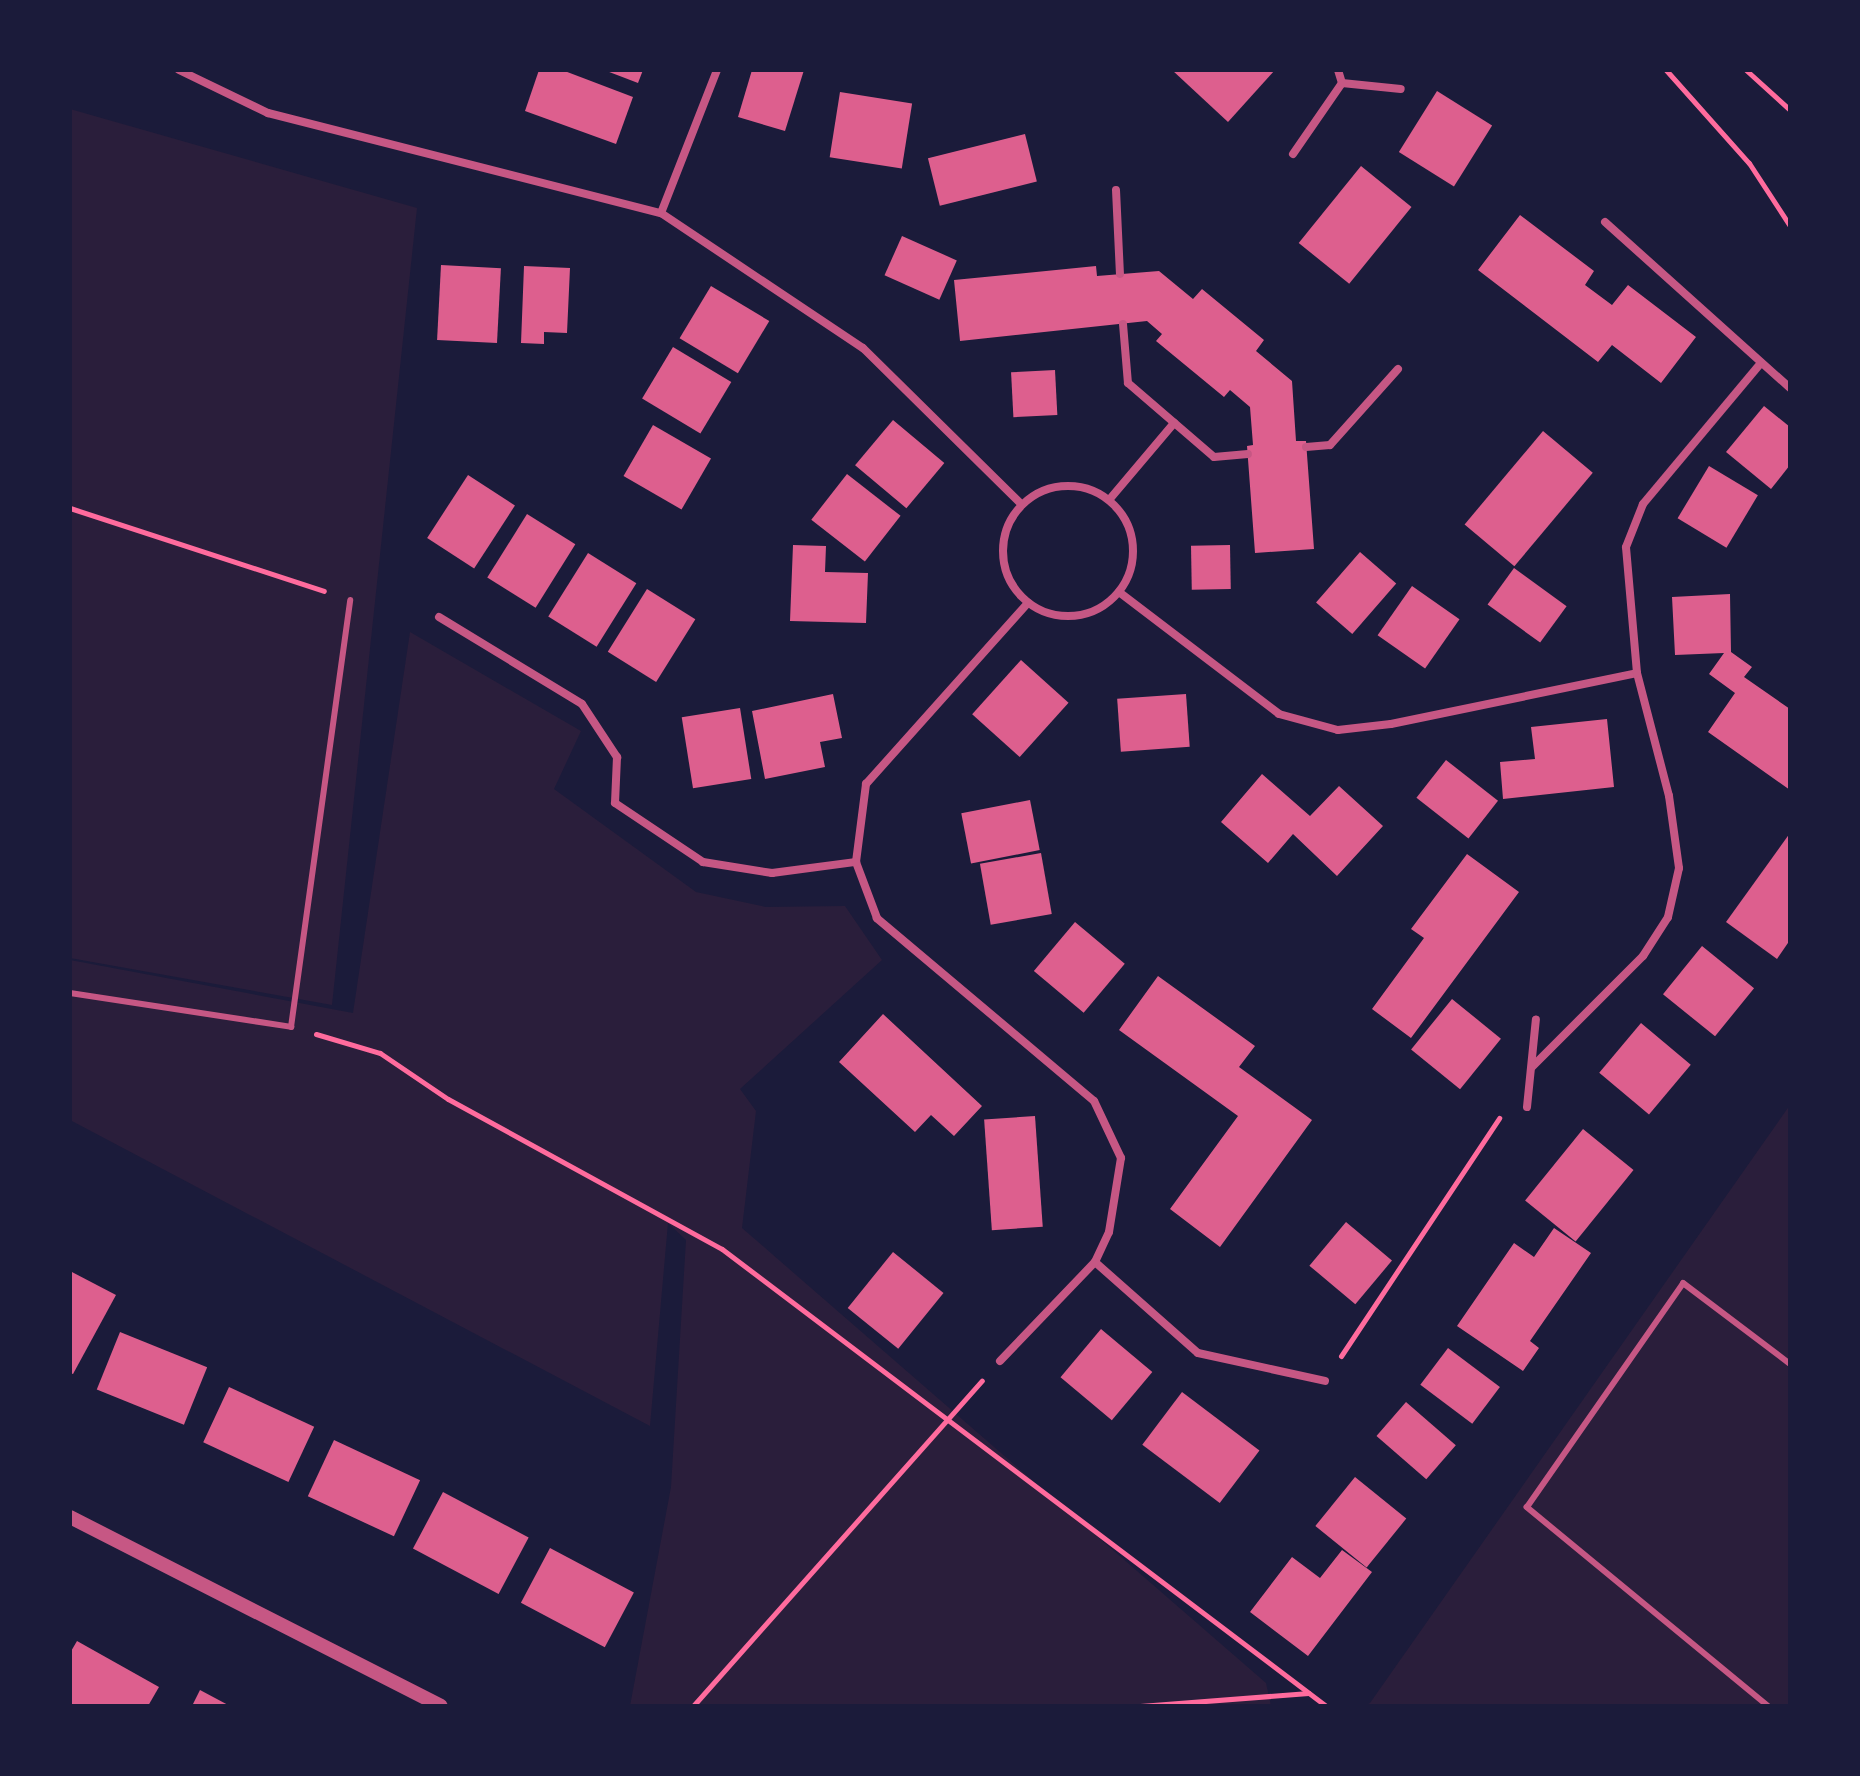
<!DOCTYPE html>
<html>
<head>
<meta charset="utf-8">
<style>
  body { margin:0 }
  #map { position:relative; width:1860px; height:1776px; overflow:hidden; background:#1b1b3a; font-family:"Source Sans 3",sans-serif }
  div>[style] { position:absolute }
  .green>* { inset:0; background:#2a1e3b }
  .building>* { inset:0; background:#dd5f8e; transform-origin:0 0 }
  .path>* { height:5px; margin:-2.5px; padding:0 2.5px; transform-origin:2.5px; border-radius:2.5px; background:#ff6b9d }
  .service>* { height:6px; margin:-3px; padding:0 3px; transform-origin:3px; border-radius:3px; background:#c65784 }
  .minor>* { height:8px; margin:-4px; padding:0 4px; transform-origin:4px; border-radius:4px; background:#c65784 }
  .minor>.ring { margin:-4px; padding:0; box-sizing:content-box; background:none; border:8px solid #c65784; border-radius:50% }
  .tertiary>* { height:14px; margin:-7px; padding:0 7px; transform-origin:7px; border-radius:7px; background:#c65784 }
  span { translate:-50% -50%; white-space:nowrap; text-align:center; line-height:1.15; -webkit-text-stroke:6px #1b1b3a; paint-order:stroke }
  .frame { position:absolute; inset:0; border:72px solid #1b1b3a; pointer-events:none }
</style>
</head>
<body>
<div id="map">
  <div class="green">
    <div style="clip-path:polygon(70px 109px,417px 208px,332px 1005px,70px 958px)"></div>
    <div style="clip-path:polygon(410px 632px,581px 731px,554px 789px,696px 892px,766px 907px,845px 906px,882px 960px,740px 1089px,756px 1111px,742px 1228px,1266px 1683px,1271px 1706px,630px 1706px,671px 1487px,686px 1240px,668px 1223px,650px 1426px,70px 1120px,70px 960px,353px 1013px)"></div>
    <div style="clip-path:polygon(1790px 1105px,1790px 1706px,1364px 1706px,1370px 1703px)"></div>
  </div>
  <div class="building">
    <div style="clip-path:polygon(539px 70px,562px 70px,633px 97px,616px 144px,525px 111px)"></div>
    <div style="clip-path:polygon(604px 70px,643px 70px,638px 83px)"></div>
    <div style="clip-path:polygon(752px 70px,804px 70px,785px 131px,738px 117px)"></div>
    <div style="clip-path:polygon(1172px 70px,1275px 70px,1228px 122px)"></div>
    <div style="left:1437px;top:91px;width:65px;height:72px;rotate:32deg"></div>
    <div style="left:840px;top:92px;width:73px;height:66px;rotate:9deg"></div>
    <div style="left:1025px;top:134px;width:49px;height:100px;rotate:76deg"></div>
    <div style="left:1361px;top:166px;width:65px;height:99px;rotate:39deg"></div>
    <div style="clip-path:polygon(1520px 215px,1594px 271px,1585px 285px,1612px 305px,1628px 285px,1696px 337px,1661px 383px,1612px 345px,1598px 362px,1478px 270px)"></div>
    <div style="left:902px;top:236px;width:60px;height:43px;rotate:24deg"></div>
    <div style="left:441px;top:265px;width:60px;height:75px;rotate:3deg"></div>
    <div style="clip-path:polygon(524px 266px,570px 268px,567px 333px,544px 332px,544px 344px,521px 343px)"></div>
    <div style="clip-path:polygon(1096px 266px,1097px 276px,1159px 271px,1193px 299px,1202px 289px,1264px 340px,1256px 351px,1292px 381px,1296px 441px,1306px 441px,1314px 549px,1255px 553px,1247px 446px,1253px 445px,1250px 407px,1230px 390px,1224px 397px,1156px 341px,1162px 334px,1147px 321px,960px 341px,954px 280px)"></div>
    <div style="left:711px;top:286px;width:68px;height:61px;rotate:31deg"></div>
    <div style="left:673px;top:347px;width:68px;height:60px;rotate:31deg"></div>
    <div style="left:1055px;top:370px;width:45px;height:44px;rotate:87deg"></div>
    <div style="clip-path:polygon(1764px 406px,1790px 427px,1790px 465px,1771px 489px,1726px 452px)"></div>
    <div style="left:893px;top:420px;width:67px;height:59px;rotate:40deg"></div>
    <div style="left:653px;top:425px;width:67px;height:59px;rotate:30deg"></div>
    <div style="left:1543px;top:431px;width:65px;height:122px;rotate:40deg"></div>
    <div style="left:1709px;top:466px;width:57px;height:61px;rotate:31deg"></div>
    <div style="left:847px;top:474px;width:68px;height:58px;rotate:38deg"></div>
    <div style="left:468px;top:475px;width:56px;height:75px;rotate:33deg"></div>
    <div style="left:527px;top:514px;width:57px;height:75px;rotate:32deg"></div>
    <div style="clip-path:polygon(793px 545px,826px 546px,825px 572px,868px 573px,866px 623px,790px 621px)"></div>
    <div style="left:1230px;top:545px;width:44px;height:39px;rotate:89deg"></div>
    <div style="left:1360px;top:552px;width:48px;height:67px;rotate:41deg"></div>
    <div style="left:588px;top:553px;width:57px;height:75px;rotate:32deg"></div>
    <div style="left:1514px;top:568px;width:65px;height:45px;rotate:36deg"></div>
    <div style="left:1412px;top:586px;width:58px;height:60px;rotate:35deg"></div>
    <div style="left:647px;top:589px;width:57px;height:74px;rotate:32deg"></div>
    <div style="clip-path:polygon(1730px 594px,1731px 652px,1752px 667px,1744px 677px,1790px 709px,1790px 790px,1708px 732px,1735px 693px,1709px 674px,1724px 653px,1675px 655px,1672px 597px)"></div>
    <div style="left:1021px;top:660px;width:64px;height:73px;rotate:42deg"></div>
    <div style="clip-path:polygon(833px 694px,842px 738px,820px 742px,825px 767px,765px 779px,752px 711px)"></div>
    <div style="left:1186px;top:694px;width:53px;height:69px;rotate:86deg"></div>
    <div style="left:740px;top:708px;width:72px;height:59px;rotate:81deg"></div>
    <div style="clip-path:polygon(1607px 719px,1614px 787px,1503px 799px,1500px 762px,1535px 759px,1531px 727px)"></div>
    <div style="left:1446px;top:760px;width:66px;height:48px;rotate:38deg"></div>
    <div style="clip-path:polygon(1262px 774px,1310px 816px,1339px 786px,1383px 826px,1337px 876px,1293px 834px,1268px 863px,1221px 822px)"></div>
    <div style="left:1030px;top:800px;width:51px;height:70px;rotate:79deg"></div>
    <div style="clip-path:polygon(1790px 833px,1790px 940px,1777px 959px,1726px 922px)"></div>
    <div style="left:1041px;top:853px;width:62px;height:62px;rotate:80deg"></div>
    <div style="clip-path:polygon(1467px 854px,1519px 892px,1411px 1038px,1372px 1009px,1424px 938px,1411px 929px)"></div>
    <div style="left:1075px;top:922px;width:65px;height:64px;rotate:40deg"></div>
    <div style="left:1702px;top:946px;width:67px;height:62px;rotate:39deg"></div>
    <div style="clip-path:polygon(1158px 976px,1255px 1046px,1239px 1067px,1312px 1120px,1220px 1247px,1170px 1209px,1238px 1116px,1119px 1030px)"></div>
    <div style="left:1452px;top:999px;width:63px;height:65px;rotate:39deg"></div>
    <div style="clip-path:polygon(883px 1014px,982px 1106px,954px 1136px,931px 1115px,915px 1132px,839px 1062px)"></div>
    <div style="left:1641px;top:1023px;width:65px;height:65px;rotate:40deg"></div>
    <div style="left:1035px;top:1116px;width:111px;height:51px;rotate:86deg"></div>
    <div style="left:1583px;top:1129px;width:65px;height:92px;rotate:39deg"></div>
    <div style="left:1346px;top:1222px;width:60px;height:57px;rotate:40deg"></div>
    <div style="clip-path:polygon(1554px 1228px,1591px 1253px,1530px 1341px,1539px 1348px,1523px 1371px,1457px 1326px,1514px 1243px,1534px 1257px)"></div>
    <div style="left:893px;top:1252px;width:65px;height:72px;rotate:39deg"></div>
    <div style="clip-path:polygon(70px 1271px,116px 1295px,73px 1374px,70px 1373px)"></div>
    <div style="left:1101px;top:1329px;width:67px;height:63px;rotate:40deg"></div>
    <div style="left:120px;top:1332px;width:94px;height:62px;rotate:22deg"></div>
    <div style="left:1448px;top:1348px;width:65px;height:46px;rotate:37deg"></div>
    <div style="left:229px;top:1387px;width:94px;height:61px;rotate:25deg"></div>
    <div style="left:1182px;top:1392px;width:97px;height:66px;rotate:37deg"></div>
    <div style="left:1406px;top:1402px;width:66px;height:45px;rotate:41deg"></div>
    <div style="left:334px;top:1440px;width:95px;height:62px;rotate:25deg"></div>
    <div style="left:1355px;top:1477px;width:66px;height:63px;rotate:39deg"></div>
    <div style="left:443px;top:1492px;width:97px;height:64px;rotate:28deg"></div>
    <div style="left:550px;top:1548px;width:95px;height:62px;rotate:28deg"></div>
    <div style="clip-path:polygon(1342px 1550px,1372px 1572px,1308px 1656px,1250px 1612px,1292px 1557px,1320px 1578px)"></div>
    <div style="clip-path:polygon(77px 1641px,159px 1687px,148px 1706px,70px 1704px,70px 1653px)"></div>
    <div style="clip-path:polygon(200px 1690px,230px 1706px,192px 1706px)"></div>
  </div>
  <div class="path">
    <div style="left:1666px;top:70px;width:125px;rotate:48.3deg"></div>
    <div style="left:1749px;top:163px;width:75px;rotate:56.9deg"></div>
    <div style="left:1746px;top:70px;width:59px;rotate:42.3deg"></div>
    <div style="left:70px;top:508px;width:267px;rotate:18.1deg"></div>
    <div style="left:316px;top:1034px;width:67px;rotate:16.5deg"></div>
    <div style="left:380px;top:1053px;width:82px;rotate:34.1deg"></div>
    <div style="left:448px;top:1099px;width:312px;rotate:28.7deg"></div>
    <div style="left:722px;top:1249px;width:757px;rotate:37.11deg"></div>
    <div style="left:1341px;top:1356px;width:286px;rotate:-56.4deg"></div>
    <div style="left:693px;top:1706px;width:435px;rotate:-48.4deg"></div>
    <div style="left:1140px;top:1706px;width:169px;rotate:-4.4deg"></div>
  </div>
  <div class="service">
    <div style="left:70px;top:993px;width:224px;rotate:8.7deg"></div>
    <div style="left:291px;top:1027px;width:431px;rotate:-82.1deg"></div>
    <div style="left:1768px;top:1706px;width:313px;rotate:-140.5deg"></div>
    <div style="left:1527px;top:1507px;width:273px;rotate:-55.1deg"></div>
    <div style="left:1683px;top:1283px;width:134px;rotate:37.1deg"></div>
  </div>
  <div class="minor">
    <div style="left:179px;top:70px;width:99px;rotate:25.8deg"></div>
    <div style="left:268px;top:113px;width:406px;rotate:14.3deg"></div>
    <div style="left:661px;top:213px;width:243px;rotate:33.8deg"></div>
    <div style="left:863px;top:348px;width:223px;rotate:44.6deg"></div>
    <div style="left:1338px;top:70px;width:14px;rotate:73deg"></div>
    <div style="left:1293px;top:154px;width:86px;rotate:-55.4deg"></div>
    <div style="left:1342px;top:83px;width:59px;rotate:5.8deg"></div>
    <div style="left:1116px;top:190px;width:84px;rotate:87.3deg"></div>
    <div style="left:661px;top:213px;width:154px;rotate:-68.6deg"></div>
    <div style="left:1605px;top:222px;width:249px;rotate:41.9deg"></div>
    <div style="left:1123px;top:324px;width:59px;rotate:85.2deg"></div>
    <div style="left:1128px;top:383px;width:113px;rotate:40.7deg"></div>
    <div style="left:1214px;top:457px;width:34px;rotate:-5deg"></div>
    <div style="left:1306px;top:447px;width:24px;rotate:-5deg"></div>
    <div style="left:1330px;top:445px;width:102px;rotate:-48.2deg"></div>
    <div class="ring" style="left:1003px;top:486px;width:122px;height:122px"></div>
    <div style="left:1109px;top:500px;width:101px;rotate:-49.8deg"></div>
    <div style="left:1119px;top:592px;width:201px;rotate:37.3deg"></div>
    <div style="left:1279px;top:714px;width:61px;rotate:15.2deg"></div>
    <div style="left:1338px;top:730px;width:53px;rotate:-6.5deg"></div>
    <div style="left:1391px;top:724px;width:251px;rotate:-11.7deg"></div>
    <div style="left:439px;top:617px;width:167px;rotate:31.3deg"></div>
    <div style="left:582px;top:704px;width:64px;rotate:56.6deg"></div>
    <div style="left:617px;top:757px;width:46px;rotate:92.5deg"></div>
    <div style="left:615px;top:803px;width:106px;rotate:33.8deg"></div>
    <div style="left:703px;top:862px;width:70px;rotate:9.1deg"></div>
    <div style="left:772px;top:873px;width:85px;rotate:-7.5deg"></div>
    <div style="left:1532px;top:1067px;width:157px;rotate:-45deg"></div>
    <div style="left:1643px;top:956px;width:46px;rotate:-57.3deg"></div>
    <div style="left:1668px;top:917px;width:50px;rotate:-77.3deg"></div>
    <div style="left:1679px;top:868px;width:73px;rotate:-97.9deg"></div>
    <div style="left:1669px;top:796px;width:127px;rotate:-104.6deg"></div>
    <div style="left:1637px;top:673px;width:126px;rotate:-95deg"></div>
    <div style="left:1626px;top:547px;width:46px;rotate:-68.4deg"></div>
    <div style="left:1643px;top:504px;width:184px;rotate:-50.1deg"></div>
    <div style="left:1527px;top:1107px;width:88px;rotate:-84.2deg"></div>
    <div style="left:1095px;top:1262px;width:137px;rotate:41.5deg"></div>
    <div style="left:1198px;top:1353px;width:130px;rotate:12.4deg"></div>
    <div style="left:1000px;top:1361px;width:137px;rotate:-46.2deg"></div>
    <div style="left:1095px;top:1262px;width:33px;rotate:-65deg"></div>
    <div style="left:1109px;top:1232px;width:75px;rotate:-80.8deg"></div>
    <div style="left:1121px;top:1158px;width:63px;rotate:-115.3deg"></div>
    <div style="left:1094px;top:1101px;width:284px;rotate:-139.9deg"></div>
    <div style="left:877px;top:918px;width:60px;rotate:-110.6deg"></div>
    <div style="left:856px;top:862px;width:79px;rotate:-82.7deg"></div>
    <div style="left:866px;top:784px;width:243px;rotate:-48.2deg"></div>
  </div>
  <div class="tertiary">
    <div style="left:70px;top:1517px;width:416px;rotate:27deg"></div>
  </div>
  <div class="frame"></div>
</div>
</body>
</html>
